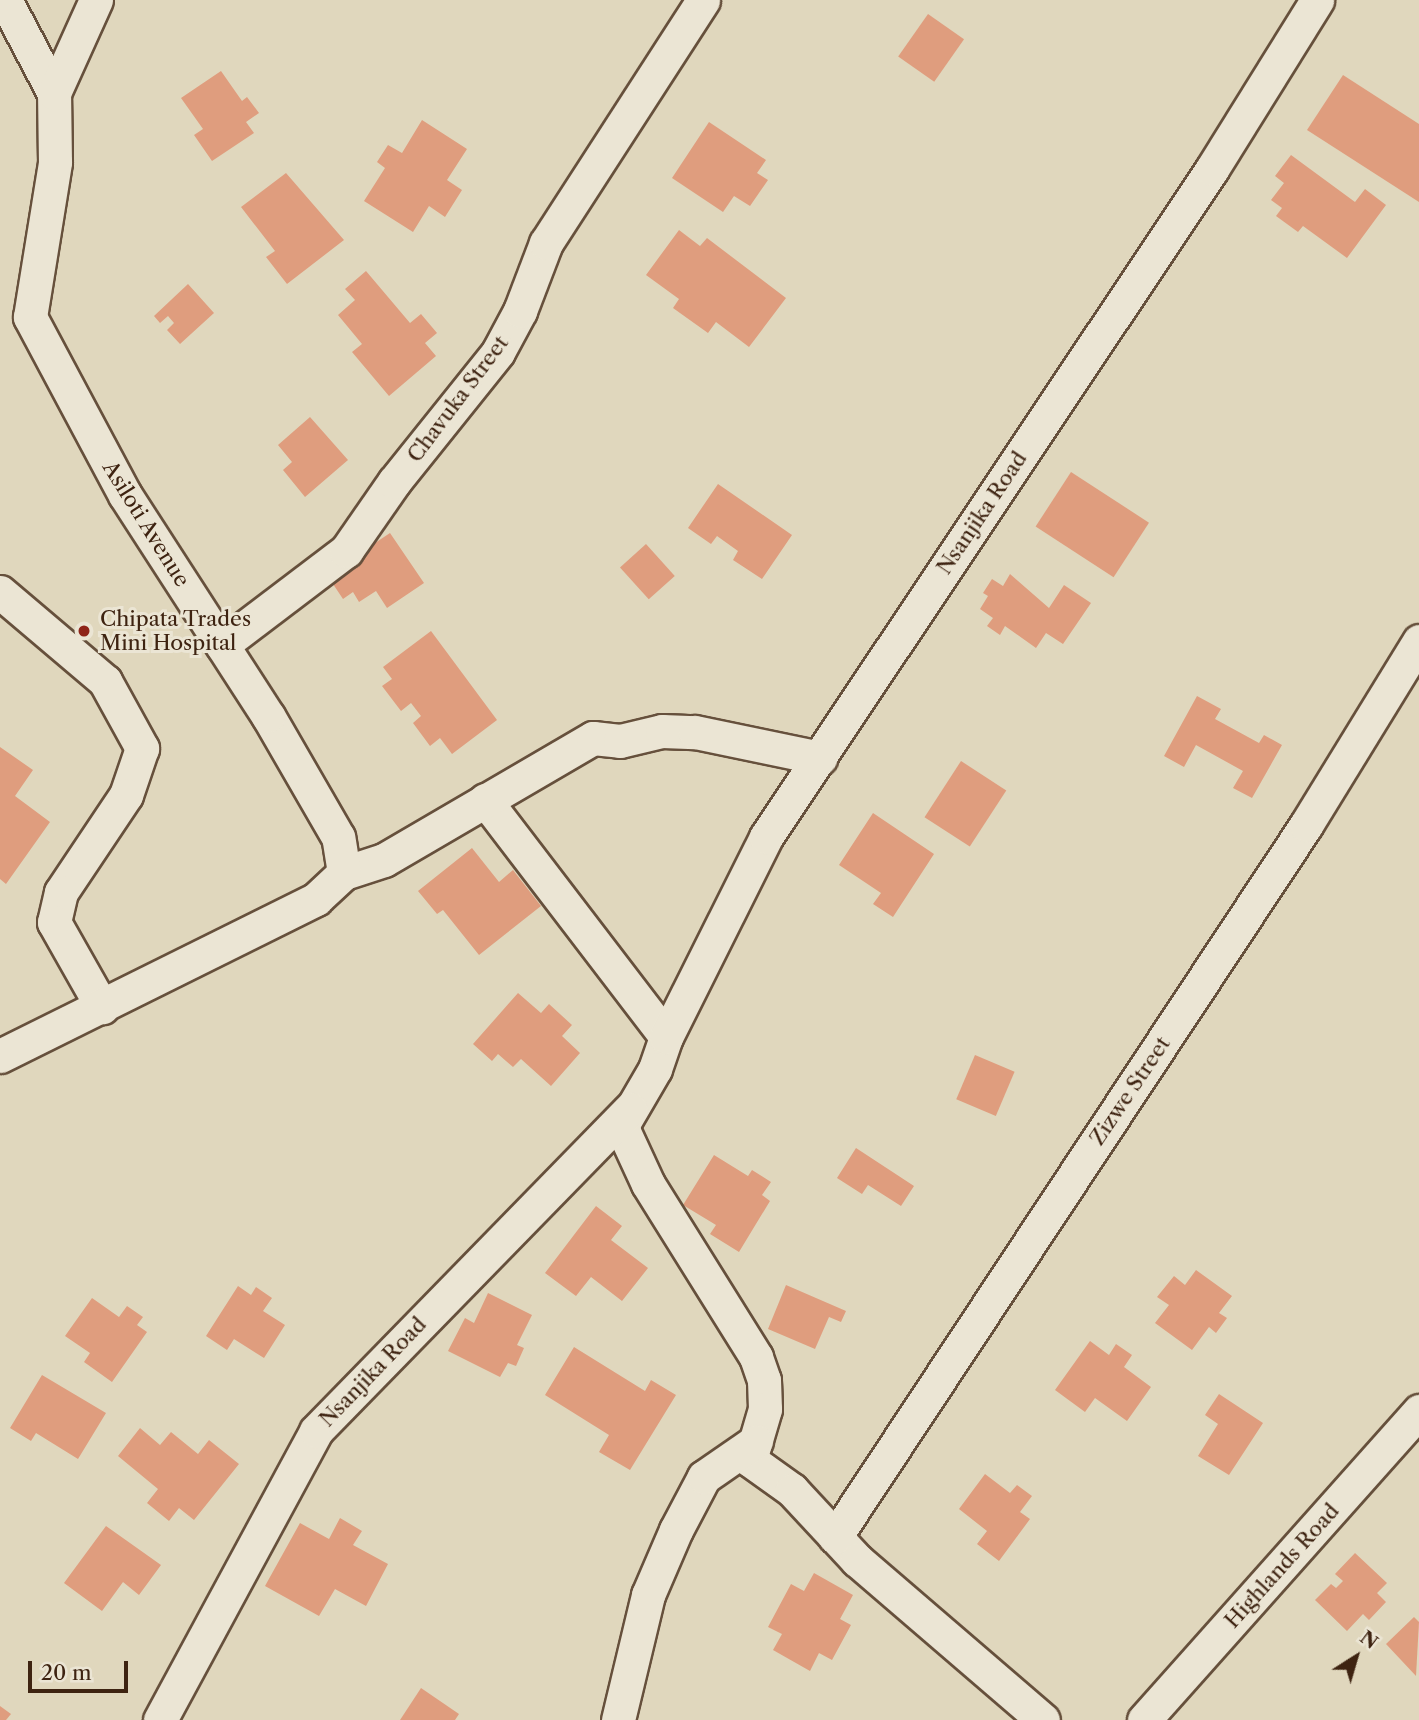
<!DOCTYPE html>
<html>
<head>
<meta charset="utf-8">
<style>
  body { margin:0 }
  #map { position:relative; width:1419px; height:1720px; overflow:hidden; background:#e0d7bd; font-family:"Libre Caslon Text",serif }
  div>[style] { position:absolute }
  .building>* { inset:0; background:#df9d7e; transform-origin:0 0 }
  .roads { filter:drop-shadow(2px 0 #66503c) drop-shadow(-2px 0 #66503c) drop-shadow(0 2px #66503c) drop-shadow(0 -2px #66503c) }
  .minor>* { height:33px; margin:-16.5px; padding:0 16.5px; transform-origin:16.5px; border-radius:16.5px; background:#ebe5d4 }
  .dots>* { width:19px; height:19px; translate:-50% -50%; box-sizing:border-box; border:4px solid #ebe5d4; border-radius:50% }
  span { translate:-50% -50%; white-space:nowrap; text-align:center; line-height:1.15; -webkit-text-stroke:6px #ebe5d4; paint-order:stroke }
  .street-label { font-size:21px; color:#3e2311 }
  .poi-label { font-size:21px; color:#3e2311 }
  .left { translate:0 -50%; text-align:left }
  .north { position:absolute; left:1321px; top:1622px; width:70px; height:70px; -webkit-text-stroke:5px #ebe5d4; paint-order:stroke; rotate:37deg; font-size:19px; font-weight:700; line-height:28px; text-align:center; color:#3e2311 }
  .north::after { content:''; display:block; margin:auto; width:24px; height:32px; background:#3e2311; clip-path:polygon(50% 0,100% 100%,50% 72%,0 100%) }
  .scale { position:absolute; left:28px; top:1661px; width:100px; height:32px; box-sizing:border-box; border:4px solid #3e2311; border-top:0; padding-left:9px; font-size:21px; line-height:24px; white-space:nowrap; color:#3e2311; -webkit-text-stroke:5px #ebe5d4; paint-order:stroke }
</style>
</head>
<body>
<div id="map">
  <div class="building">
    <div style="left:928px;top:14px;width:44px;height:52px;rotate:35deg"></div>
    <div style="clip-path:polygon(221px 71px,242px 101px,247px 97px,259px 113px,246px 122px,254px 133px,212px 161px,194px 135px,203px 129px,181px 98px)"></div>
    <div style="clip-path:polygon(1343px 75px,1419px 124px,1419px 202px,1307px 130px)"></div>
    <div style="clip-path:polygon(422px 120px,467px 149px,447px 180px,462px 190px,445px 217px,429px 206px,413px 232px,364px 201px,385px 168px,377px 162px,388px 145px,402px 153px)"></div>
    <div style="clip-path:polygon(709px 122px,766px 160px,757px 173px,768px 180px,750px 206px,734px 196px,723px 212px,672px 178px)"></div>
    <div style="clip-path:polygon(1291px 155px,1355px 202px,1365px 189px,1386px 205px,1347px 258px,1303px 226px,1298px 232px,1276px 216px,1282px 208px,1271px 200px,1284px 183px,1275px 176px)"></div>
    <div style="clip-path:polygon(286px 173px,344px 240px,287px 284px,266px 257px,275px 251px,241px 207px)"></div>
    <div style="clip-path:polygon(679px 230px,700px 246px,707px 238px,786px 298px,749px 347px,716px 322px,708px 333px,673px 308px,679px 299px,646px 275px)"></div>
    <div style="clip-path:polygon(366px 271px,410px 323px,421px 314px,437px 333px,425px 343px,436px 356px,389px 396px,352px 352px,362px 344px,338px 315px,355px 300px,345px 289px)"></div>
    <div style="clip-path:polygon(188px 284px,214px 313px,180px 344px,167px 330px,174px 323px,168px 316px,160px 323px,154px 316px)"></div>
    <div style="clip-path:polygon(310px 417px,348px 460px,305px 497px,283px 470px,292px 462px,278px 445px)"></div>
    <div style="left:1071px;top:472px;width:93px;height:65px;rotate:33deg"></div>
    <div style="clip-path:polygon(718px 484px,792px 535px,762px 579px,733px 560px,738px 551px,717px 536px,711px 544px,688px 528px)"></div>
    <div style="clip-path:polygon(390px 533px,424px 583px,387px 608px,376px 591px,359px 602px,353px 592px,343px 599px,327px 575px)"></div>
    <div style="left:646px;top:544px;width:43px;height:35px;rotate:48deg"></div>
    <div style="clip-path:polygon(1010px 574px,1049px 608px,1064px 585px,1091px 603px,1063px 644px,1046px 633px,1036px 648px,1005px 626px,1000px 635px,987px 626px,993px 618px,980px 609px,988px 596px,983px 593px,992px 579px,1003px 586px)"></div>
    <div style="clip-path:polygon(431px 631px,497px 720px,452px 754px,440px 738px,430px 746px,413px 723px,421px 716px,411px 703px,401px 711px,382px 686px,392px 679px,383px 667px)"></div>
    <div style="clip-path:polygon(1197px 696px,1221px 709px,1215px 719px,1259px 743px,1264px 735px,1282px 745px,1252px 798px,1233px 788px,1243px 771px,1196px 745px,1184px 767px,1164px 756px)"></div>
    <div style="clip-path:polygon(0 747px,33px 770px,15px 796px,50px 822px,6px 884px,0 879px)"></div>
    <div style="left:961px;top:761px;width:54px;height:67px;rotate:33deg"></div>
    <div style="clip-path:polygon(873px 813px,934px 854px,893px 917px,873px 904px,881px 893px,839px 865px)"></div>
    <div style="clip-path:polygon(472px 848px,499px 882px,513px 870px,541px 906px,479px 955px,443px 910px,437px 914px,418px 891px)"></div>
    <div style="clip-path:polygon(518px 993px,541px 1013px,549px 1004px,572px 1025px,562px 1036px,580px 1053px,551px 1086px,521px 1059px,513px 1067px,498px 1054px,492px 1061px,473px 1044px)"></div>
    <div style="left:975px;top:1055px;width:43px;height:48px;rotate:23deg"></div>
    <div style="clip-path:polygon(856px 1148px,914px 1186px,901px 1206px,868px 1185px,862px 1194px,837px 1178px)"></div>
    <div style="clip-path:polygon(714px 1155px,748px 1176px,752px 1170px,771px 1182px,762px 1195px,770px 1201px,739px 1252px,710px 1234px,716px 1225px,683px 1205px)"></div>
    <div style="clip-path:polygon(596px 1206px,622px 1226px,611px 1240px,648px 1268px,622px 1301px,591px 1277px,576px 1296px,545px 1273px)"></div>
    <div style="clip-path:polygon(1196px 1270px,1232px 1296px,1219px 1313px,1227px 1318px,1216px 1333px,1209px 1327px,1192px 1350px,1155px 1323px,1169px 1305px,1157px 1297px,1174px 1276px,1185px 1285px)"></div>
    <div style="clip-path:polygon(786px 1285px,846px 1311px,841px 1322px,829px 1317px,815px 1349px,768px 1329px)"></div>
    <div style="clip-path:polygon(238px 1286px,251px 1295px,256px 1287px,272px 1298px,263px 1311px,285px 1325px,264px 1358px,234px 1339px,227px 1350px,206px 1336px)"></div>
    <div style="clip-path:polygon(488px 1293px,532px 1315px,517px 1345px,524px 1348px,516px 1366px,508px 1363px,500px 1377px,448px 1351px,465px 1318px,474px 1323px)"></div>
    <div style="clip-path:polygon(92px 1298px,119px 1317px,127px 1306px,143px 1317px,137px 1325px,147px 1332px,112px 1382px,84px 1362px,90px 1353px,65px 1336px)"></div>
    <div style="clip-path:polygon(1090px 1341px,1109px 1355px,1116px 1344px,1132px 1355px,1124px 1367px,1151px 1387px,1127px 1421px,1095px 1398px,1085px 1412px,1055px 1390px)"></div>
    <div style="clip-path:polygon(574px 1347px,645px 1391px,651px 1380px,676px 1395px,630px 1470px,599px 1452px,609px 1435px,545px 1395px)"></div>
    <div style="clip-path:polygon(42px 1375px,106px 1413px,78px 1459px,36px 1433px,31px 1441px,10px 1428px)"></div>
    <div style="clip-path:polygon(1219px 1394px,1263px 1423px,1229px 1475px,1198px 1456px,1218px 1424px,1205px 1415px)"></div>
    <div style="clip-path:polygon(140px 1428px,160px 1445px,171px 1432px,198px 1454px,209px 1440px,239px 1464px,194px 1520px,179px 1508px,169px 1521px,147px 1503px,158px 1489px,118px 1456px)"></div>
    <div style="clip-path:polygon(985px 1474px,1010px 1493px,1017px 1485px,1032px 1496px,1020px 1512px,1030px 1519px,999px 1561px,977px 1544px,987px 1531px,959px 1509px)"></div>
    <div style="clip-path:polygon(340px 1518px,362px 1531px,353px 1545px,388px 1564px,366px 1606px,335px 1589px,319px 1616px,265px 1586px,300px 1523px,329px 1539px)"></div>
    <div style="clip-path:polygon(106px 1526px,161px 1565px,139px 1595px,123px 1582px,102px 1611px,64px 1583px)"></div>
    <div style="clip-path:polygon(1355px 1553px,1387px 1583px,1377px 1593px,1386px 1602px,1369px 1620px,1363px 1614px,1347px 1631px,1315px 1600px,1331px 1584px,1336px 1588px,1343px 1581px,1335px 1574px)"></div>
    <div style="clip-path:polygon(814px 1573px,853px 1595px,840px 1619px,851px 1625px,832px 1660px,819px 1653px,810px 1671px,773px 1650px,782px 1634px,768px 1627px,791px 1584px,804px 1591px)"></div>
    <div style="clip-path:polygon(1414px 1617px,1419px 1622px,1416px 1676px,1386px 1644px)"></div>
    <div style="clip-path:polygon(421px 1688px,459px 1714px,455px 1720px,400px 1720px)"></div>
    <div style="clip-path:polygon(0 1706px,11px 1714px,6px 1720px,0 1720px)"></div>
  </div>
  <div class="roads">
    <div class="minor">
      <div style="left:5px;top:0;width:105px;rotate:62.2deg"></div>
      <div style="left:0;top:592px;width:138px;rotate:40.3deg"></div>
      <div style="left:105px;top:681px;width:77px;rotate:61.1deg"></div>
      <div style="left:142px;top:748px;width:50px;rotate:108.8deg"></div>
      <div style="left:126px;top:795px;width:117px;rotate:123.8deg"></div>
      <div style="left:61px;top:892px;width:31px;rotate:103deg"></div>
      <div style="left:54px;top:922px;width:98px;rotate:60.5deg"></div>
      <div style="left:222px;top:645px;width:156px;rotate:-37.2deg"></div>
      <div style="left:346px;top:551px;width:84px;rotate:-55.2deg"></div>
      <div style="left:394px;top:482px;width:166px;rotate:-51.3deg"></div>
      <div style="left:498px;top:352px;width:47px;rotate:-61.8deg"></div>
      <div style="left:520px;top:311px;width:73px;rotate:-69.1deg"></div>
      <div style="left:546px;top:243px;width:289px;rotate:-57.1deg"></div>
      <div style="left:485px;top:800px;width:298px;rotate:52.6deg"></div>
      <div style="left:666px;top:1037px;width:34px;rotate:109deg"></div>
      <div style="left:655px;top:1069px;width:64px;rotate:120.2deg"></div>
      <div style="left:623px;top:1124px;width:8px;rotate:83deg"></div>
      <div style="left:624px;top:1132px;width:57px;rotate:65.2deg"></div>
      <div style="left:648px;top:1184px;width:204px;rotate:58deg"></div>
      <div style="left:756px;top:1357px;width:24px;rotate:71deg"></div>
      <div style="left:764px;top:1380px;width:29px;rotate:88deg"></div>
      <div style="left:765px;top:1409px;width:53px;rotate:106.4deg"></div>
      <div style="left:750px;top:1460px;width:52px;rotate:35.5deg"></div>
      <div style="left:792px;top:1490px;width:96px;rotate:47.1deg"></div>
      <div style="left:857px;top:1560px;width:245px;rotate:40.7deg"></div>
      <div style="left:344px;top:873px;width:42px;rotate:-18deg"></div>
      <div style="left:384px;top:860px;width:242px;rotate:-30.3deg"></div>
      <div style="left:593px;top:738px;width:27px;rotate:6deg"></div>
      <div style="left:620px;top:741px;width:43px;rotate:-13.4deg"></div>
      <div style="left:662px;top:731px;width:33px;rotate:2deg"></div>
      <div style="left:695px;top:732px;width:128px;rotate:11.7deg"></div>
      <div style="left:666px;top:1037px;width:224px;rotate:-63.4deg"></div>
      <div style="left:766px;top:837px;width:803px;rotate:-56.27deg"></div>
      <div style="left:1212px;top:169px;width:199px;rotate:-58.1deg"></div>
      <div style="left:0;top:1056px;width:353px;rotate:-26.4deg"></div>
      <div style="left:316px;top:899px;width:38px;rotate:-43deg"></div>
      <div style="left:344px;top:873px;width:36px;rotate:-99deg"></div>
      <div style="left:338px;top:837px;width:140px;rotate:-120deg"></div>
      <div style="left:268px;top:716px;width:263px;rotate:-122.9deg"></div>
      <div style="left:125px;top:495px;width:202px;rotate:-118.1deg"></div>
      <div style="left:30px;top:317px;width:157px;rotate:-80.8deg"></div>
      <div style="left:55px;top:162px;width:69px;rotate:-90.8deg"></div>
      <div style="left:54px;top:93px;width:102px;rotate:-65.7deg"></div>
      <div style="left:835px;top:1537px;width:854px;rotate:-56.51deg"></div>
      <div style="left:1306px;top:825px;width:216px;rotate:-58.4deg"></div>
      <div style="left:160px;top:1720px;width:328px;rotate:-61.6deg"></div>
      <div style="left:316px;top:1431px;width:450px;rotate:-45.7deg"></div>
      <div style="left:618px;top:1720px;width:129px;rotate:-76.5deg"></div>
      <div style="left:648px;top:1595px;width:71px;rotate:-66.7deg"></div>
      <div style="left:676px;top:1530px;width:60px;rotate:-62.2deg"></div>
      <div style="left:704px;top:1477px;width:63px;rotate:-34.7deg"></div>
      <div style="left:1144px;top:1720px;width:414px;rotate:-48.3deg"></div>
    </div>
  </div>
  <div class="dots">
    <div style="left:84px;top:631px;background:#8f2418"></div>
  </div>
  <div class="street-label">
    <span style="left:458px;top:399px;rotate:-53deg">Chavuka Street</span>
    <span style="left:982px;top:513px;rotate:-56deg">Nsanjika Road</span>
    <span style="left:146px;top:524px;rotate:58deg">Asiloti Avenue</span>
    <span style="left:1130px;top:1091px;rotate:-56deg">Zizwe Street</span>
    <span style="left:373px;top:1372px;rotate:-46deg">Nsanjika Road</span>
    <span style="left:1282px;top:1566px;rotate:-48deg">Highlands Road</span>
  </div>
  <div class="poi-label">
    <span class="left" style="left:100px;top:631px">Chipata Trades<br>Mini Hospital</span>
  </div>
  <div class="north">N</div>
  <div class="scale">20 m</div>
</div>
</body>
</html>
